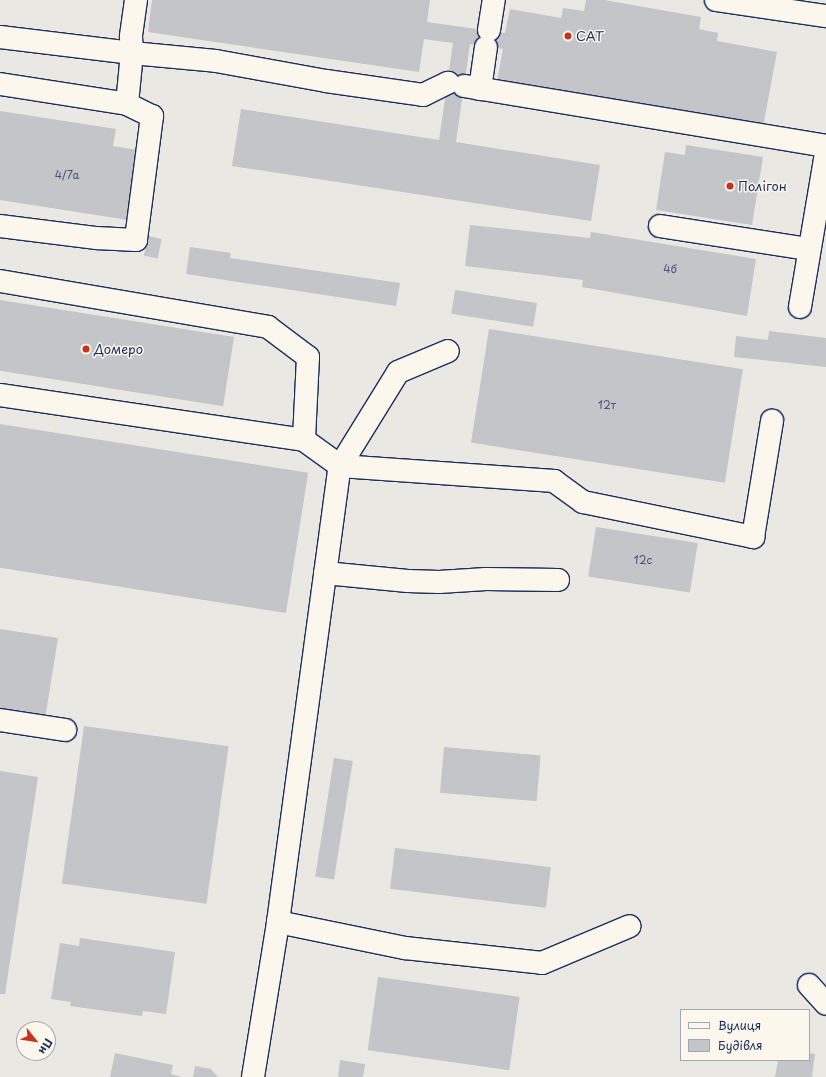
<!DOCTYPE html>
<html>
<head>
<meta charset="utf-8">
<style>
  body { margin:0 }
  #map { position:relative; width:826px; height:1077px; overflow:hidden; background:#fbf7ec; font-family:"Playpen Sans",sans-serif }
  div>[style] { position:absolute }
  .built>* { inset:0; background:#eae8e2 }
  .building>* { inset:0; background:#c3c5c9; transform-origin:0 0 }
  .roads { filter:drop-shadow(1px 0 #1b2f5e) drop-shadow(-1px 0 #1b2f5e) drop-shadow(0 1px #1b2f5e) drop-shadow(0 -1px #1b2f5e) }
  .minor>* { height:22px; margin:-11px; padding:0 11px; transform-origin:11px; border-radius:11px; background:#fbf7ec }
  .dots>* { width:11px; height:11px; translate:-50% -50%; box-sizing:border-box; border:2px solid #fbf7ec; border-radius:50% }
  span { translate:-50% -50%; white-space:nowrap; text-align:center; line-height:1.15; -webkit-text-stroke:3px #fbf7ec; paint-order:stroke }
  .number-label { font-size:11px; color:#455479 }
  .number-label span { -webkit-text-stroke-width:0 }
  .poi-label { font-size:13px; color:#1b2f5e }
  .left { translate:0 -50%; text-align:left }
  .legend { position:absolute; left:680px; top:1009px; width:130px; height:52px; box-sizing:border-box; background:#fbf7ec; border:1px solid #a1a7b3; margin:0; padding:5px 7px; list-style:none; font-size:12px; color:#1b2f5e }
  .legend li { display:flex; align-items:center; gap:8px; height:20px }
  .legend b { width:20px; border:1px solid #a1a7b3 }
  .north { position:absolute; left:16px; top:1021px; width:40px; height:40px; box-sizing:border-box; background:#fbf7ec; border:1px solid #a1a7b3; border-radius:50%; rotate:120deg; font-size:11px; font-weight:700; line-height:16px; text-align:center; color:#1b2f5e }
  .north::after { content:''; display:block; margin:auto; width:14px; height:18px; background:#c8321e; clip-path:polygon(50% 0,100% 100%,50% 72%,0 100%) }
</style>
</head>
<body>
<div id="map">
  <div class="built">
    <div style="clip-path:polygon(evenodd,0 0,826px 0,826px 1077px,0 1077px,0 0,681px 1010px,809px 1010px,809px 1060px,681px 1060px,681px 1010px,0 0,24px 1029px,48px 1029px,48px 1053px,24px 1053px,24px 1029px)"></div>
  </div>
  <div class="building">
    <div style="clip-path:polygon(152px 0,430px 0,427px 22px,505px 33px,510px 9px,561px 18px,563px 8px,584px 11px,586px 0,604px 0,701px 17px,699px 29px,718px 33px,717px 41px,777px 52px,763px 127px,497px 81px,503px 49px,470px 44px,456px 142px,600px 165px,591px 221px,232px 166px,241px 109px,439px 140px,453px 43px,424px 39px,419px 72px,148px 32px)"></div>
    <div style="clip-path:polygon(0 111px,116px 129px,113px 146px,138px 150px,128px 220px,0 200px)"></div>
    <div style="clip-path:polygon(686px 145px,763px 157px,752px 225px,656px 210px,665px 152px,685px 155px)"></div>
    <div style="clip-path:polygon(470px 225px,590px 238px,591px 232px,756px 259px,747px 316px,582px 287px,583px 280px,465px 266px)"></div>
    <div style="left:148px;top:236px;width:14px;height:20px;rotate:12deg"></div>
    <div style="clip-path:polygon(190px 247px,231px 253px,230px 258px,400px 283px,396px 306px,186px 274px)"></div>
    <div style="left:455px;top:290px;width:83px;height:24px;rotate:9deg"></div>
    <div style="left:0;top:300px;width:237px;height:70px;rotate:9deg"></div>
    <div style="left:489px;top:329px;width:257px;height:115px;rotate:9deg"></div>
    <div style="clip-path:polygon(769px 331px,826px 338px,826px 367px,734px 357px,736px 336px,768px 340px)"></div>
    <div style="left:0;top:424px;width:312px;height:142px;rotate:9deg"></div>
    <div style="left:596px;top:527px;width:103px;height:50px;rotate:9deg"></div>
    <div style="clip-path:polygon(0 629px,58px 638px,45px 719px,0 712px)"></div>
    <div style="left:84px;top:726px;width:146px;height:159px;rotate:8deg"></div>
    <div style="left:444px;top:747px;width:97px;height:46px;rotate:5deg"></div>
    <div style="left:334px;top:758px;width:19px;height:120px;rotate:9deg"></div>
    <div style="clip-path:polygon(0 771px,38px 777px,5px 994px,0 994px)"></div>
    <div style="left:395px;top:848px;width:157px;height:41px;rotate:7deg"></div>
    <div style="clip-path:polygon(80px 938px,175px 952px,166px 1014px,143px 1011px,142px 1016px,70px 1006px,71px 1002px,51px 999px,60px 943px,79px 946px)"></div>
    <div style="left:378px;top:977px;width:143px;height:74px;rotate:8deg"></div>
    <div style="clip-path:polygon(115px 1053px,173px 1065px,171px 1074px,182px 1077px,110px 1077px)"></div>
    <div style="clip-path:polygon(809px 1053px,815px 1054px,812px 1077px,775px 1077px,778px 1060px,809px 1060px)"></div>
    <div style="clip-path:polygon(340px 1060px,365px 1064px,363px 1077px,338px 1077px)"></div>
    <div style="clip-path:polygon(195px 1066px,211px 1069px,218px 1077px,193px 1077px)"></div>
  </div>
  <div class="roads">
    <div class="minor">
      <div style="left:136px;top:0;width:37px;rotate:98deg"></div>
      <div style="left:131px;top:37px;width:16px;rotate:86deg"></div>
      <div style="left:132px;top:53px;width:84px;rotate:5.4deg"></div>
      <div style="left:216px;top:61px;width:112px;rotate:10.3deg"></div>
      <div style="left:326px;top:81px;width:98px;rotate:8.2deg"></div>
      <div style="left:423px;top:95px;width:28px;rotate:-26deg"></div>
      <div style="left:716px;top:0;width:111px;rotate:8.3deg"></div>
      <div style="left:489px;top:30px;width:30px;rotate:-81deg"></div>
      <div style="left:0;top:37px;width:133px;rotate:6.9deg"></div>
      <div style="left:132px;top:53px;width:51px;rotate:95.6deg"></div>
      <div style="left:0;top:84px;width:129px;rotate:8.9deg"></div>
      <div style="left:127px;top:104px;width:28px;rotate:26deg"></div>
      <div style="left:152px;top:116px;width:125px;rotate:97.4deg"></div>
      <div style="left:136px;top:240px;width:40px;rotate:-177.1deg"></div>
      <div style="left:96px;top:238px;width:97px;rotate:-172.9deg"></div>
      <div style="left:464px;top:86px;width:367px;rotate:9.4deg"></div>
      <div style="left:480px;top:89px;width:42px;rotate:-81.9deg"></div>
      <div style="left:660px;top:226px;width:151px;rotate:8.8deg"></div>
      <div style="left:0;top:281px;width:272px;rotate:9.7deg"></div>
      <div style="left:268px;top:327px;width:50px;rotate:36.9deg"></div>
      <div style="left:308px;top:357px;width:83px;rotate:92.8deg"></div>
      <div style="left:800px;top:307px;width:155px;rotate:-80.4deg"></div>
      <div style="left:0;top:395px;width:307px;rotate:8.4deg"></div>
      <div style="left:304px;top:440px;width:44px;rotate:35.8deg"></div>
      <div style="left:340px;top:466px;width:110px;rotate:-58.3deg"></div>
      <div style="left:398px;top:372px;width:54px;rotate:-22.8deg"></div>
      <div style="left:325px;top:573px;width:83px;rotate:5.5deg"></div>
      <div style="left:408px;top:581px;width:31px;rotate:2deg"></div>
      <div style="left:439px;top:582px;width:47px;rotate:-3.7deg"></div>
      <div style="left:486px;top:579px;width:72px;rotate:0.8deg"></div>
      <div style="left:0;top:720px;width:66px;rotate:8.7deg"></div>
      <div style="left:278px;top:922px;width:130px;rotate:11.6deg"></div>
      <div style="left:405px;top:948px;width:138px;rotate:6.2deg"></div>
      <div style="left:542px;top:963px;width:95px;rotate:-22.8deg"></div>
      <div style="left:809px;top:985px;width:25px;rotate:48deg"></div>
      <div style="left:253px;top:1077px;width:157px;rotate:-80.8deg"></div>
      <div style="left:278px;top:922px;width:460px;rotate:-82.3deg"></div>
      <div style="left:340px;top:466px;width:215px;rotate:4deg"></div>
      <div style="left:554px;top:481px;width:36px;rotate:36deg"></div>
      <div style="left:583px;top:502px;width:174px;rotate:11.6deg"></div>
      <div style="left:753px;top:537px;width:118px;rotate:-80.7deg"></div>
    </div>
  </div>
  <div class="dots">
    <div style="left:568px;top:36px;background:#c8321e"></div>
    <div style="left:730px;top:186px;background:#c8321e"></div>
    <div style="left:86px;top:349px;background:#c8321e"></div>
  </div>
  <div class="number-label">
    <span style="left:67px;top:175px">4/7a</span>
    <span style="left:670px;top:269px">4б</span>
    <span style="left:607px;top:405px">12т</span>
    <span style="left:643px;top:560px">12с</span>
  </div>
  <div class="poi-label">
    <span class="left" style="left:576px;top:36px">CAT</span>
    <span class="left" style="left:738px;top:186px">Полігон</span>
    <span class="left" style="left:94px;top:349px">Домеро</span>
  </div>
  <ul class="legend">
  <li><b style="height:5px;background:#fbf7ec"></b>Вулиця</li>
  <li><b style="height:11px;background:#c3c5c9"></b>Будівля</li>
  </ul>
  <div class="north">Пн</div>
</div>
</body>
</html>
